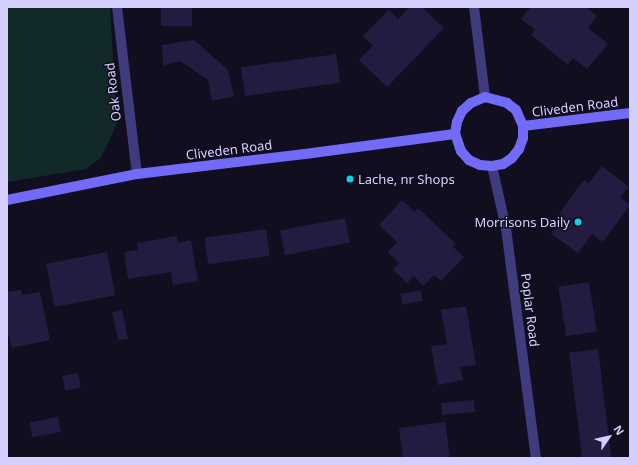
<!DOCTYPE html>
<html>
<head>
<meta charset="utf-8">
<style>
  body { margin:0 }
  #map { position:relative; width:637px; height:465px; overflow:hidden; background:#110e20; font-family:"Noto Sans",sans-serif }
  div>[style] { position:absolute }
  .green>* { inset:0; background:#112929 }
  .building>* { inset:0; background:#231b40; transform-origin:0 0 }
  .street>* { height:10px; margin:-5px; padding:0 5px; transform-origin:5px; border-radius:5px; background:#3f3b7c }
  .secondary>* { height:10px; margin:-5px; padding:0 5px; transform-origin:5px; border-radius:5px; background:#726bf8 }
  .dots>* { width:11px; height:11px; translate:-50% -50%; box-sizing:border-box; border:2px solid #110e20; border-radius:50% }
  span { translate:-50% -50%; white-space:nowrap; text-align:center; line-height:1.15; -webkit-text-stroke:3px #110e20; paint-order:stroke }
  .street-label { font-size:13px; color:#d5cffd }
  .poi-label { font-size:13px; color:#d5cffd }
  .left { translate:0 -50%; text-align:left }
  .right { translate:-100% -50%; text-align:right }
  .frame { position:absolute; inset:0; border:8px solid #d5cffd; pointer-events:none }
  .north { position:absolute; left:589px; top:417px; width:40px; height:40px; -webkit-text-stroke:3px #110e20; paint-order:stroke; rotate:56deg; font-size:11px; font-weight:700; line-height:16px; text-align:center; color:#d5cffd }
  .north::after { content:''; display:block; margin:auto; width:14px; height:18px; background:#d5cffd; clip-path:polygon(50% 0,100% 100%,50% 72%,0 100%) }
</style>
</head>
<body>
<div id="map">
  <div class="green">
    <div style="clip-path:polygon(7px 7px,110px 7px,117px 124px,101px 158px,86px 169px,7px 182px)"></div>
  </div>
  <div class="building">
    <div style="left:161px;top:7px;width:31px;height:19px"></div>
    <div style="clip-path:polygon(409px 7px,422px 7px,444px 28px,387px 87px,359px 60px,373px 46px,363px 36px,389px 10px,398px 19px)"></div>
    <div style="clip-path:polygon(531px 7px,586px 7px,597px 16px,588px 28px,608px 44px,587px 69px,573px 58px,568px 65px,531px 35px,535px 30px,521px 19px)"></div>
    <div style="clip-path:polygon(194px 40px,228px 70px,234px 96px,212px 101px,208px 80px,180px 61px,163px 66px,162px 45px)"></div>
    <div style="left:336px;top:54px;width:29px;height:96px;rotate:82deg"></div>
    <div style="clip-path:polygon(602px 166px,629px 187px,620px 197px,630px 205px,603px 242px,592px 234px,578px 253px,551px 234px,563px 217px,559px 214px,572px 196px,584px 180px,589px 183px)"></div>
    <div style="clip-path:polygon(402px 200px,415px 212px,418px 208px,456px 244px,453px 247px,464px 257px,441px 281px,434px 275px,423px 286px,414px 276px,407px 283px,393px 270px,399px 263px,388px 252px,397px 242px,379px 225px)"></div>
    <div style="left:345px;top:218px;width:25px;height:66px;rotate:79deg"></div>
    <div style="left:266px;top:229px;width:27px;height:62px;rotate:82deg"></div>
    <div style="clip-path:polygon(177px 236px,178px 243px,191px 240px,198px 281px,173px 285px,171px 272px,128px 279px,124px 252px,138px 250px,137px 243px)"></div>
    <div style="left:107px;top:252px;width:44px;height:62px;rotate:79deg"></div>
    <div style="left:589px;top:282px;width:50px;height:31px;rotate:81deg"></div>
    <div style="clip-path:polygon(21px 290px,22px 295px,40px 292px,50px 340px,12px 348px,7px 329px,7px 292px)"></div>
    <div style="left:421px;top:290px;width:11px;height:21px;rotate:80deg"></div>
    <div style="clip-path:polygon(466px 306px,476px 365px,460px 367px,463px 380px,438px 385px,431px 346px,447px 344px,441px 310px)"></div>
    <div style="left:122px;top:310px;width:29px;height:10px;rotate:78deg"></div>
    <div style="left:598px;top:349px;width:110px;height:29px;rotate:83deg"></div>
    <div style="left:78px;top:373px;width:15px;height:16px;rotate:79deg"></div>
    <div style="left:474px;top:400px;width:12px;height:33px;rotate:85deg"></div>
    <div style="left:58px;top:417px;width:15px;height:29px;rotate:79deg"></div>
    <div style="clip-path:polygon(445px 422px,450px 458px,403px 458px,399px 428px)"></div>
  </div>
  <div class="street">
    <div style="left:117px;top:7px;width:168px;rotate:83.2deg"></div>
    <div style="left:474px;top:7px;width:91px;rotate:83deg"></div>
    <div style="left:492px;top:166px;width:64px;rotate:77.3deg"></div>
    <div style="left:506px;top:228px;width:232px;rotate:82.6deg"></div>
  </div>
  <div class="secondary">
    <div style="left:485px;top:97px;width:23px;rotate:15deg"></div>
    <div style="left:507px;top:103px;width:11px;rotate:38deg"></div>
    <div style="left:516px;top:110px;width:17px;rotate:66deg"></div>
    <div style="left:523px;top:126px;width:12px;rotate:90deg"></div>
    <div style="left:523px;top:138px;width:12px;rotate:110deg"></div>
    <div style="left:519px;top:149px;width:11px;rotate:128deg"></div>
    <div style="left:512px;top:158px;width:11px;rotate:146deg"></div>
    <div style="left:503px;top:164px;width:11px;rotate:170deg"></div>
    <div style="left:492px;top:166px;width:12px;rotate:-175deg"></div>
    <div style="left:480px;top:165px;width:12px;rotate:-156deg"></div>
    <div style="left:469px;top:160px;width:12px;rotate:-132deg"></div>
    <div style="left:461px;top:151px;width:18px;rotate:-109deg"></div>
    <div style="left:455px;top:134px;width:12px;rotate:-81deg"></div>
    <div style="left:457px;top:122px;width:12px;rotate:-66deg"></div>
    <div style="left:462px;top:111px;width:12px;rotate:-42deg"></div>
    <div style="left:471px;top:103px;width:15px;rotate:-23deg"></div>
    <div style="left:523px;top:126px;width:108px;rotate:-6.9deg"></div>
    <div style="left:7px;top:200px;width:133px;rotate:-11.3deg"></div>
    <div style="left:137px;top:174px;width:169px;rotate:-6.8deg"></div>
    <div style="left:305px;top:154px;width:151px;rotate:-7.6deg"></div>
  </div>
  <div class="dots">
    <div style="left:350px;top:179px;background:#0ccfec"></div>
    <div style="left:578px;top:222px;background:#0ccfec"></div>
  </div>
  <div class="street-label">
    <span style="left:113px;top:92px;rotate:-97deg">Oak Road</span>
    <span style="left:575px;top:107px;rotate:-7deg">Cliveden Road</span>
    <span style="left:229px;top:150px;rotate:-7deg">Cliveden Road</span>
    <span style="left:530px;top:310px;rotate:83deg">Poplar Road</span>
  </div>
  <div class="poi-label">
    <span class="left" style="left:358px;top:179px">Lache, nr Shops</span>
    <span class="right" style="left:570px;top:222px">Morrisons Daily</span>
  </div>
  <div class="frame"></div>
  <div class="north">N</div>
</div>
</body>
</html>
